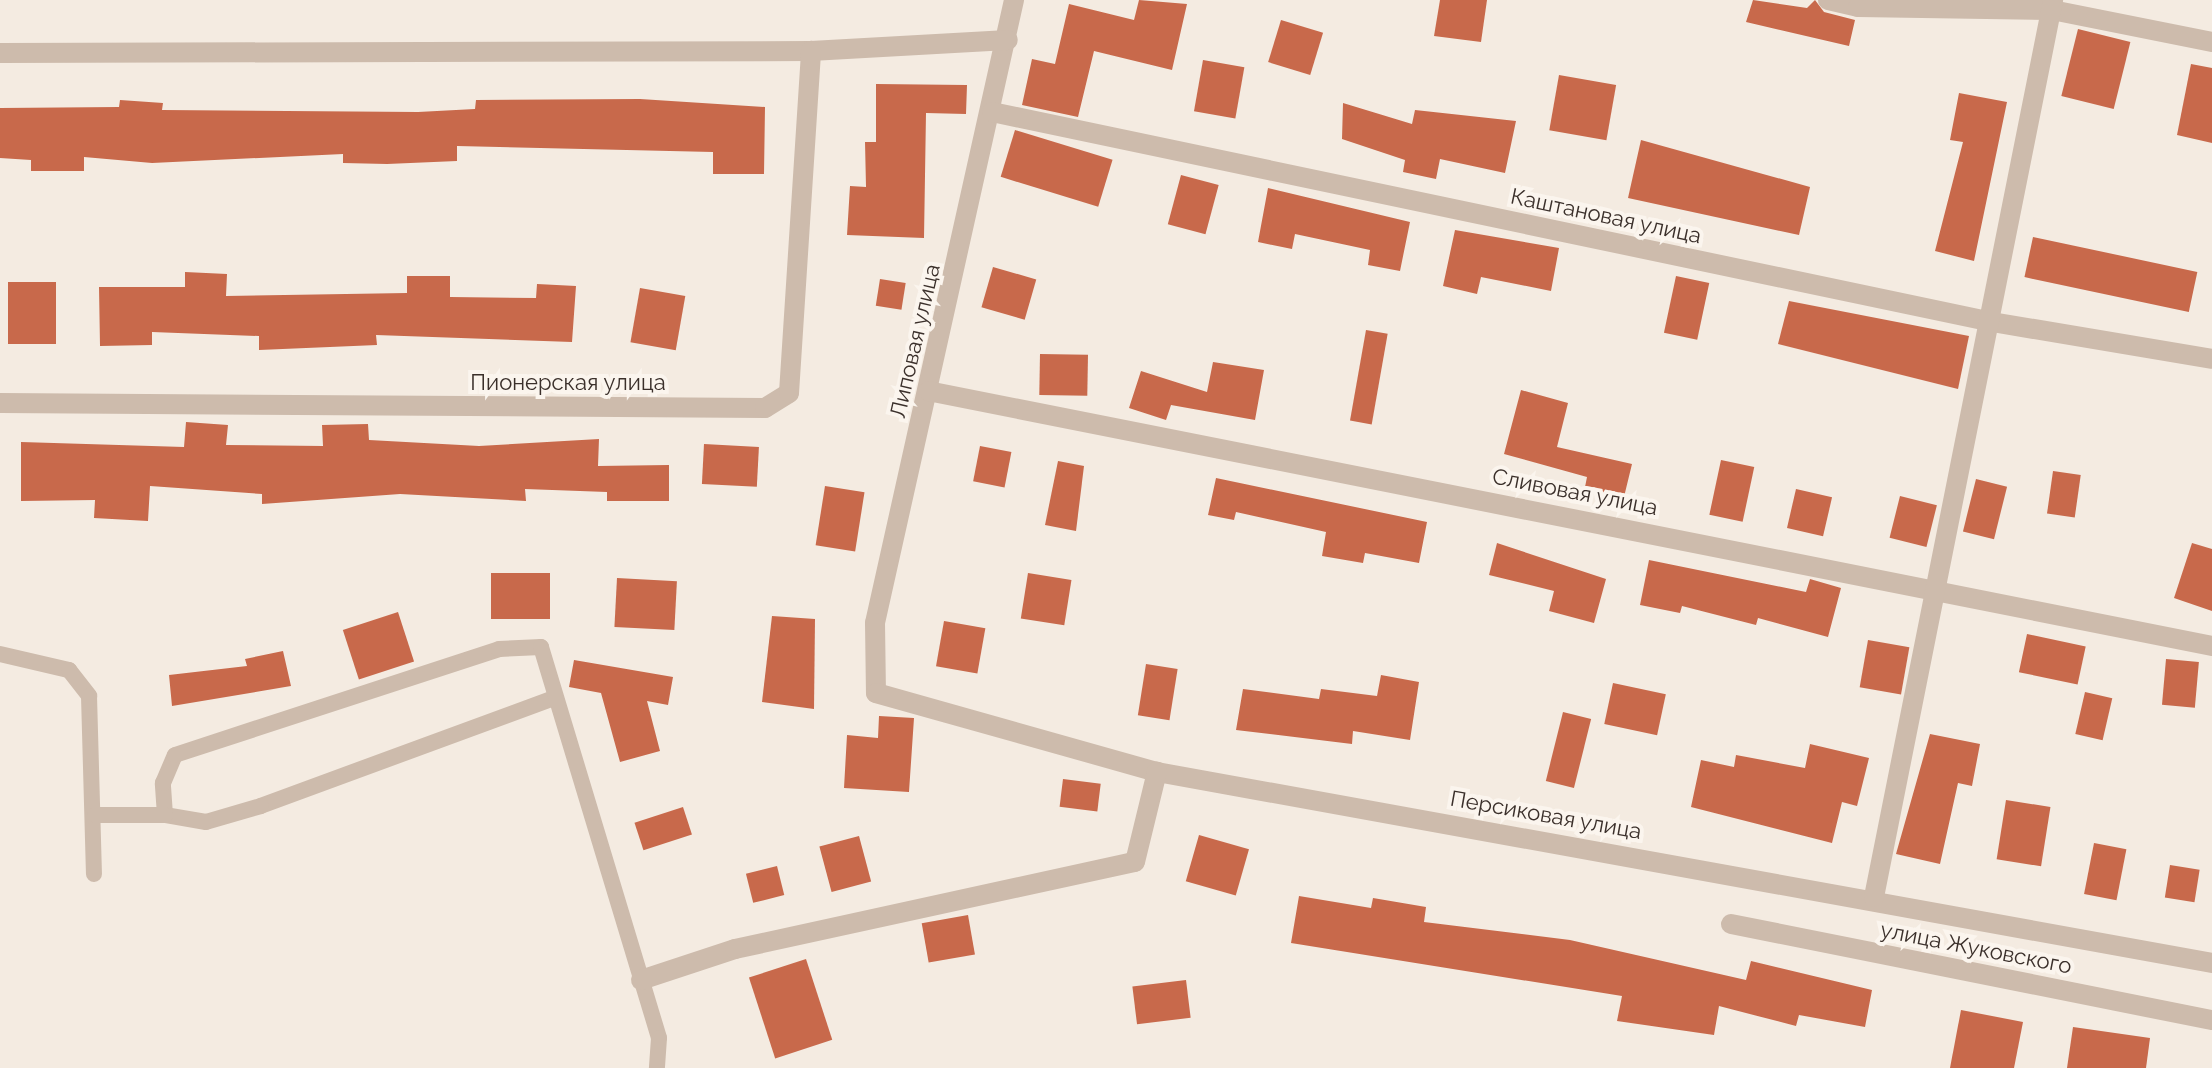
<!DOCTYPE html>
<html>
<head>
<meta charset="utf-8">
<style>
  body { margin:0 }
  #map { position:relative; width:2212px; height:1068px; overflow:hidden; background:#f4ebe1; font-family:Raleway,sans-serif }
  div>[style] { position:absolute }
  .building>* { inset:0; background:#c8694b; transform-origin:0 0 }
  .lane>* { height:16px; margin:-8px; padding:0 8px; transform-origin:8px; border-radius:8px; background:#cdbbac }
  .street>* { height:20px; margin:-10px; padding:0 10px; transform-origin:10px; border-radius:10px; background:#cdbbac }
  span { translate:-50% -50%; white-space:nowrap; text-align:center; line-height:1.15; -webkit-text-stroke:8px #fbf5ee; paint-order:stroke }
  .street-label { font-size:22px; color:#3b302b }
</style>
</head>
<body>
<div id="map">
  <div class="building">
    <div style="clip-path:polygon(1139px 0,1187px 4px,1172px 70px,1094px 51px,1078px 117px,1022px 105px,1032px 59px,1055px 64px,1069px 4px,1134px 20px)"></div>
    <div style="clip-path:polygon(1440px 0,1487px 0,1481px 42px,1434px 36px)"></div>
    <div style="clip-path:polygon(1753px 0,1807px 8px,1815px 0,1824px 12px,1855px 20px,1849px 46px,1746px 22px)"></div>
    <div style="left:1281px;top:20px;width:44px;height:44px;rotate:17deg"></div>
    <div style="left:2078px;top:29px;width:54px;height:69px;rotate:14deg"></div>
    <div style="left:1203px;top:60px;width:42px;height:52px;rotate:10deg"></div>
    <div style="clip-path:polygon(2191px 64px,2212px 68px,2212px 143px,2177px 135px)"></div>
    <div style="left:1559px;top:75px;width:58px;height:56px;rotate:10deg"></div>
    <div style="clip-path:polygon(876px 84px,967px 85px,966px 114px,926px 113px,924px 238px,847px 235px,850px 186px,866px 187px,865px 142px,876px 142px)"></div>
    <div style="clip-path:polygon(1959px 93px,2007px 102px,1974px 261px,1935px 251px,1963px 142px,1950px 140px)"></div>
    <div style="clip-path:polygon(640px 99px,765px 107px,764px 174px,713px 174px,713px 152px,457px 146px,457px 161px,387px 164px,343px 163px,343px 154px,152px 163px,84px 157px,84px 171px,31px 171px,31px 160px,0 158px,0 108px,119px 107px,120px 100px,163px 103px,162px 110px,418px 112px,475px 109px,476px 100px)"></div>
    <div style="clip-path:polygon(1343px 103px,1412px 124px,1415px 110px,1516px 121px,1505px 173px,1440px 159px,1436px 179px,1403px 172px,1405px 160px,1342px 139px)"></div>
    <div style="left:1015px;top:130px;width:102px;height:49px;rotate:17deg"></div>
    <div style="clip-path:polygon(1641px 140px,1810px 187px,1799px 235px,1628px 198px)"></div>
    <div style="left:1181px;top:175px;width:39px;height:51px;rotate:15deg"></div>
    <div style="clip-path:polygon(1268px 188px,1410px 222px,1400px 271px,1368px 265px,1370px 250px,1295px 234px,1292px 249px,1258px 242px)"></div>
    <div style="clip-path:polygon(1455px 230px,1559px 248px,1551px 291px,1481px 277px,1477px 294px,1443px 286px)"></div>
    <div style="left:2033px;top:237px;width:168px;height:41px;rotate:12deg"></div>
    <div style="left:993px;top:267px;width:45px;height:42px;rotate:16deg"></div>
    <div style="clip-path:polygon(185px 272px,227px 274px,226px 296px,407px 293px,407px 276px,450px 276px,450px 297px,536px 298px,537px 284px,576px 286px,572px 342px,376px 335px,377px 345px,259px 350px,259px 336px,152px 332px,152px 345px,100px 346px,99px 287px,185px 287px)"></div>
    <div style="left:1676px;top:276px;width:34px;height:58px;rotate:12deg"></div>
    <div style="left:880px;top:279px;width:26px;height:27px;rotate:9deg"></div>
    <div style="left:8px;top:282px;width:48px;height:62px"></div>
    <div style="left:640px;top:288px;width:46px;height:55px;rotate:10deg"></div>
    <div style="clip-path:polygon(1789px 301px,1969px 336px,1958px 389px,1778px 344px)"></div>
    <div style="left:1366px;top:330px;width:22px;height:92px;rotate:10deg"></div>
    <div style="left:1040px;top:354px;width:48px;height:41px;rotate:1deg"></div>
    <div style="clip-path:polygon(1213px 362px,1264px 370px,1255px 420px,1171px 405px,1166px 420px,1129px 408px,1141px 371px,1207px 392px)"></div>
    <div style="clip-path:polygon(1521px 390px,1568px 403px,1557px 447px,1632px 464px,1623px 501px,1584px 492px,1587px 477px,1504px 454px)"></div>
    <div style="clip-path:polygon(186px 422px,228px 425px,226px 445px,323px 446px,322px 425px,368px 424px,369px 440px,479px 446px,599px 439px,598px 466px,669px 465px,669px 501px,607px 501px,607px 492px,525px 489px,526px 501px,400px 494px,262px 504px,262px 494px,150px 486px,148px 521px,94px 518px,95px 500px,21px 501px,21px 442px,184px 447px)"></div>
    <div style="left:704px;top:444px;width:55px;height:40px;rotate:3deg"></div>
    <div style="left:980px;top:446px;width:32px;height:36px;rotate:11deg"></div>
    <div style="left:1721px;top:460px;width:34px;height:56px;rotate:12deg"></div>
    <div style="clip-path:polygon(1058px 461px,1084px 466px,1076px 531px,1045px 525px)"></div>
    <div style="left:2053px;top:471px;width:28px;height:43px;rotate:8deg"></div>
    <div style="clip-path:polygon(1216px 478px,1427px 522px,1419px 563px,1365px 553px,1363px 563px,1322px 556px,1326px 532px,1236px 512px,1234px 520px,1208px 515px)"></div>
    <div style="left:1976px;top:479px;width:32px;height:54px;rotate:14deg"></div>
    <div style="left:825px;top:486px;width:40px;height:60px;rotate:9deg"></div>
    <div style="left:1796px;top:489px;width:37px;height:40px;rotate:13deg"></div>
    <div style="left:1900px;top:496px;width:38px;height:43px;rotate:14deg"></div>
    <div style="clip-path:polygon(1497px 543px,1606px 579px,1594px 623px,1549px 611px,1554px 591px,1489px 575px)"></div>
    <div style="clip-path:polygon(2192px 543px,2212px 549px,2212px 611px,2174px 598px)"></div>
    <div style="clip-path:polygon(1649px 560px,1806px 592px,1810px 579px,1841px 588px,1828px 637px,1758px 618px,1756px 625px,1682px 606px,1680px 613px,1640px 605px)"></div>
    <div style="left:491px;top:573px;width:59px;height:46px"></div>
    <div style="left:1028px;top:573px;width:44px;height:46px;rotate:9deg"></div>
    <div style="left:617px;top:578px;width:60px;height:49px;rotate:3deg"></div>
    <div style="left:398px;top:612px;width:52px;height:58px;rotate:72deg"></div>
    <div style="clip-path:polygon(772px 616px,815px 619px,814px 709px,762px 702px)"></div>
    <div style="left:944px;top:621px;width:42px;height:46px;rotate:10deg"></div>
    <div style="left:2027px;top:634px;width:60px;height:39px;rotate:12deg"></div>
    <div style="left:1868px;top:640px;width:42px;height:48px;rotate:10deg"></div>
    <div style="clip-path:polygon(283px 651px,291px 686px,172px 706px,169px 675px,247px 666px,245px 659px)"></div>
    <div style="left:2166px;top:659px;width:33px;height:46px;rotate:5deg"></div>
    <div style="clip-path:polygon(574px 660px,673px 677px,668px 705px,647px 701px,660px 751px,620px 762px,601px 693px,569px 687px)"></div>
    <div style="left:1146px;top:664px;width:32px;height:52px;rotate:9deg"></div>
    <div style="clip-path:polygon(1381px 675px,1419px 682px,1410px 740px,1353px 731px,1352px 744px,1236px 730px,1243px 689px,1319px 699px,1321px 689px,1377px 696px)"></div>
    <div style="left:1613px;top:683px;width:54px;height:42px;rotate:12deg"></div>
    <div style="left:2085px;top:692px;width:28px;height:43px;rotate:13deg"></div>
    <div style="left:1563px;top:712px;width:29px;height:71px;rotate:14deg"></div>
    <div style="clip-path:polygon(879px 716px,914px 718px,909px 792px,844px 788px,847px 735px,878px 738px)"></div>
    <div style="clip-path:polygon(1930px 734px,1980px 744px,1972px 786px,1958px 783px,1940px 864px,1896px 854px)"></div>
    <div style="clip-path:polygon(1810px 744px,1869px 758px,1857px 806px,1842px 802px,1832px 843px,1691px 807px,1701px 760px,1734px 767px,1736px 755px,1805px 768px)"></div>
    <div style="left:1063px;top:779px;width:38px;height:28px;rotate:7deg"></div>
    <div style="left:2006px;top:800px;width:45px;height:60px;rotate:9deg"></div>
    <div style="left:683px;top:807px;width:29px;height:51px;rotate:72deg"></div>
    <div style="left:1199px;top:835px;width:52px;height:48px;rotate:16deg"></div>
    <div style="left:859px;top:836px;width:47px;height:41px;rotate:75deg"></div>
    <div style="left:2094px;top:843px;width:33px;height:52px;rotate:11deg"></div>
    <div style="left:2170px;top:865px;width:30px;height:33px;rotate:9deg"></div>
    <div style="left:777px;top:866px;width:30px;height:32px;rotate:76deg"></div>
    <div style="clip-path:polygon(1299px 896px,1371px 908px,1373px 898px,1426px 907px,1424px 922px,1570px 940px,1746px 980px,1751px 961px,1872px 990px,1865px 1027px,1799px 1015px,1796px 1026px,1719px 1006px,1714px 1035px,1617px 1021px,1622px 996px,1291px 943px)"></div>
    <div style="left:968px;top:915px;width:40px;height:47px;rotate:80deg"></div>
    <div style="left:806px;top:959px;width:85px;height:60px;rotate:72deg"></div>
    <div style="left:1186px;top:980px;width:38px;height:54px;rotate:83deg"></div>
    <div style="clip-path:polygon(1961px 1010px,2023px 1022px,2014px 1068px,1950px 1068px)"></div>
    <div style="clip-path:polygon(2073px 1027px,2150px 1038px,2146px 1068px,2067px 1068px)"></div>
  </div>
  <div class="lane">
    <div style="left:0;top:654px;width:71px;rotate:13.1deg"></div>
    <div style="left:69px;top:670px;width:33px;rotate:52deg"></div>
    <div style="left:89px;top:696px;width:178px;rotate:88.4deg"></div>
    <div style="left:554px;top:698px;width:312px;rotate:159.8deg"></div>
    <div style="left:261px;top:806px;width:57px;rotate:163.8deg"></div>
    <div style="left:206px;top:822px;width:42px;rotate:-170.3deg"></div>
    <div style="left:165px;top:815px;width:32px;rotate:-94deg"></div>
    <div style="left:163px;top:783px;width:30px;rotate:-67deg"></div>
    <div style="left:175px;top:755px;width:341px;rotate:-18.1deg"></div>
    <div style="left:499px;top:649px;width:42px;rotate:-2.7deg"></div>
    <div style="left:541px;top:647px;width:408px;rotate:73.2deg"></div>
    <div style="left:659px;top:1038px;width:30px;rotate:94deg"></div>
    <div style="left:95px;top:815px;width:70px"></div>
  </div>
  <div class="street">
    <div style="left:1014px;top:0;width:638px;rotate:102.58deg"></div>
    <div style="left:875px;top:623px;width:70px;rotate:89.2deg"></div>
    <div style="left:876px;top:693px;width:292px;rotate:15.7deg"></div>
    <div style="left:1157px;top:772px;width:1072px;rotate:10.26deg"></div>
    <div style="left:1828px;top:0;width:31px;rotate:13deg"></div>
    <div style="left:1858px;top:7px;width:194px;rotate:0.9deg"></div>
    <div style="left:2052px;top:10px;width:163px;rotate:11.3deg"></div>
    <div style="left:0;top:53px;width:811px;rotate:-0.14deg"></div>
    <div style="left:811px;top:51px;width:197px;rotate:-3.2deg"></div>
    <div style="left:992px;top:112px;width:1022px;rotate:11.86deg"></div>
    <div style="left:1992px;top:322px;width:223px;rotate:9.5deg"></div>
    <div style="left:928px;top:391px;width:1309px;rotate:11.23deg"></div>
    <div style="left:0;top:403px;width:765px;rotate:0.37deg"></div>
    <div style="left:765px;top:408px;width:28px;rotate:-32deg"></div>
    <div style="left:789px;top:393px;width:343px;rotate:-86.3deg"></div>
    <div style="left:1874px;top:897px;width:915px;rotate:-78.71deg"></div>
    <div style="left:1731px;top:924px;width:490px;rotate:11.3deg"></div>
    <div style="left:641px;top:980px;width:99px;rotate:-18.3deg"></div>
    <div style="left:735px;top:949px;width:409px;rotate:-12.3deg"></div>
    <div style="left:1135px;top:862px;width:93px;rotate:-76.3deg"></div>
  </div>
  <div class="street-label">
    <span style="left:1606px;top:216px;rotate:12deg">Каштановая улица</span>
    <span style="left:915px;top:341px;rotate:-77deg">Липовая улица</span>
    <span style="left:568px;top:383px">Пионерская улица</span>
    <span style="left:1575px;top:492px;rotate:11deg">Сливовая улица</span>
    <span style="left:1546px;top:815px;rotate:10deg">Персиковая улица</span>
    <span style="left:1976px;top:948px;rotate:11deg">улица Жуковского</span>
  </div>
</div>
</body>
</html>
